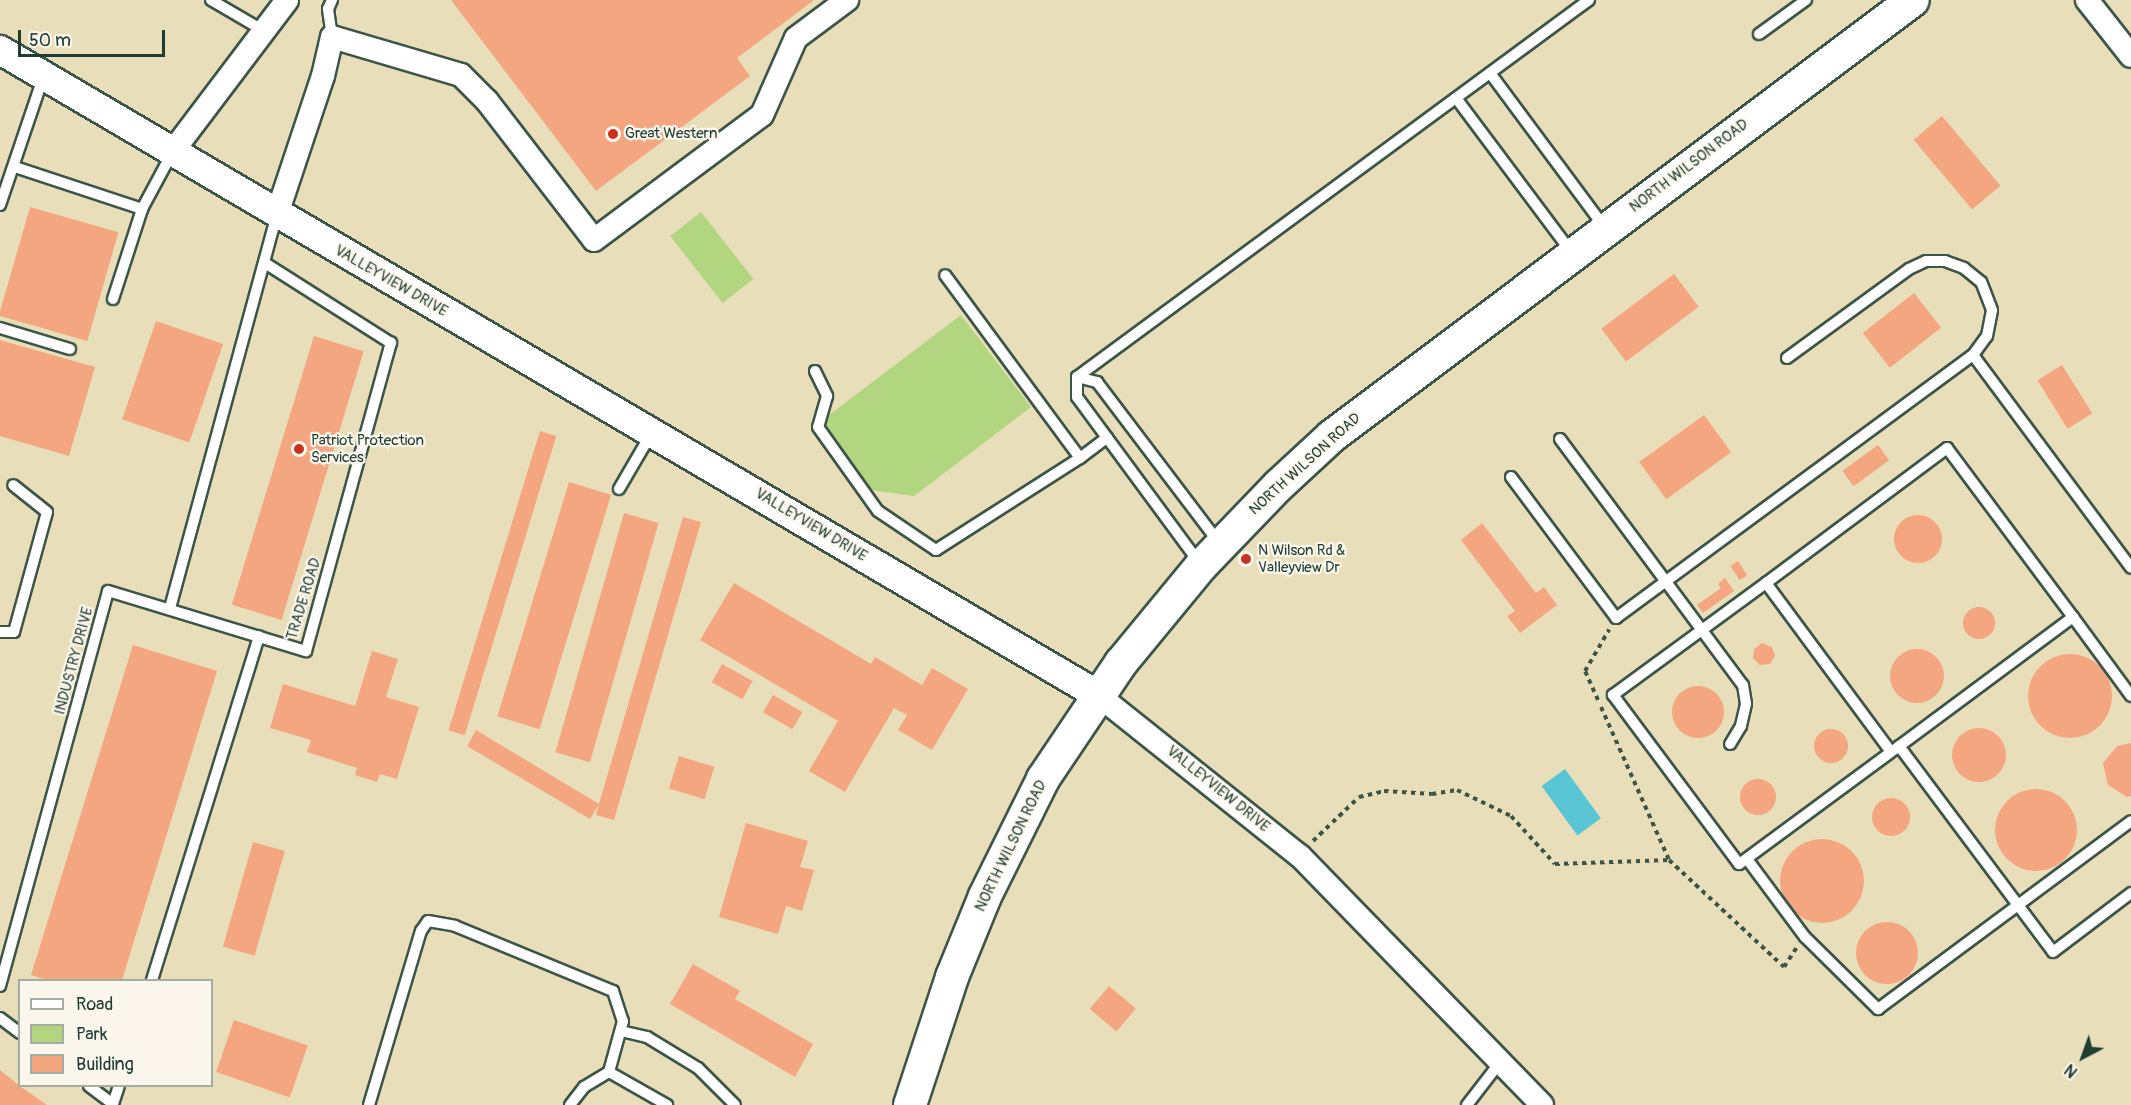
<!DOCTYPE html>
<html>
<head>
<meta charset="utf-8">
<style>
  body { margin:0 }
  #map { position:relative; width:2131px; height:1105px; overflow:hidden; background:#e8dfba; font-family:Pangolin,sans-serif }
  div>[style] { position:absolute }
  .green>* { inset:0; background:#b2d67f; transform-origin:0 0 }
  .water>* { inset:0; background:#5ac5d4; transform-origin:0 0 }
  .building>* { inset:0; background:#f3a680; transform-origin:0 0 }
  .round { border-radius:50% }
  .path>* { height:4px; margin-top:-2px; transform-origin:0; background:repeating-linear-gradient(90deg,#3d5548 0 4.5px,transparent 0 9px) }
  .roads { filter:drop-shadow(2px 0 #3d5548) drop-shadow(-2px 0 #3d5548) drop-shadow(0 2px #3d5548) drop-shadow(0 -2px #3d5548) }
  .service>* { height:10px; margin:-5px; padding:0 5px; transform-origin:5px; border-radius:5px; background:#fff }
  .minor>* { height:22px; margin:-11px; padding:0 11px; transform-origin:11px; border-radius:11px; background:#fff }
  .tertiary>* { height:28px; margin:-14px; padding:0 14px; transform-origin:14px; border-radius:14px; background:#fff }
  .secondary>* { height:32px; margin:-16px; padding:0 16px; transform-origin:16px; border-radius:16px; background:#fff }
  .dots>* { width:16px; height:16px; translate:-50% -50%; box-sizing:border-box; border:3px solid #fbf7ec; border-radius:50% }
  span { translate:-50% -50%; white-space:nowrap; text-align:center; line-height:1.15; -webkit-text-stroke:4.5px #fbf7ec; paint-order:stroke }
  .poi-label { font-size:15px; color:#1f3d34 }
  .left { translate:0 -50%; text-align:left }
  .street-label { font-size:15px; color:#1f3d34 }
  .legend { position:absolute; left:18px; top:979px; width:195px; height:108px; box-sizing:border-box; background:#fbf7ec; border:2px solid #a3ada2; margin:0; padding:8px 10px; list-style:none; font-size:18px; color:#1f3d34 }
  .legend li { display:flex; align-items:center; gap:12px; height:30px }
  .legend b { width:30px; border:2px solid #a3ada2 }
  .north { position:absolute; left:2053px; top:1027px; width:60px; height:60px; -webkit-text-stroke:4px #fbf7ec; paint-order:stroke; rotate:221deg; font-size:16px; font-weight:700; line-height:24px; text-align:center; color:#1f3d34 }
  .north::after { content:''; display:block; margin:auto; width:21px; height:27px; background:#1f3d34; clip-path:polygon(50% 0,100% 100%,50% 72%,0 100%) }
  .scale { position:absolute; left:18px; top:30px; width:147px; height:27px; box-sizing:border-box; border:3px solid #1f3d34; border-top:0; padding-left:8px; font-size:18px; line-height:21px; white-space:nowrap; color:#1f3d34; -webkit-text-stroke:4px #fbf7ec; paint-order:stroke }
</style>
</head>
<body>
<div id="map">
  <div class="green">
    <div style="left:701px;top:212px;width:85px;height:39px;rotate:52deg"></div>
    <div style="clip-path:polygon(961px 315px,1031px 407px,914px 496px,871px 490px,825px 425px,829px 415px)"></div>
  </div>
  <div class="water">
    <div style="left:1565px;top:769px;width:61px;height:29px;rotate:54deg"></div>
  </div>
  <div class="building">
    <div style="clip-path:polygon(451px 0,814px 0,737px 58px,750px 76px,596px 191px)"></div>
    <div style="left:1942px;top:116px;width:91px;height:37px;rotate:50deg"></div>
    <div style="left:30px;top:207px;width:92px;height:113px;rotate:16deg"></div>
    <div style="left:1674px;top:274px;width:41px;height:91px;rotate:53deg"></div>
    <div style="left:1914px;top:293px;width:44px;height:65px;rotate:52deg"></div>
    <div style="left:156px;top:321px;width:71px;height:104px;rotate:19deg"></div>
    <div style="left:314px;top:336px;width:52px;height:281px;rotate:17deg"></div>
    <div style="clip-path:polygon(0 340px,95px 367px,69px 456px,0 436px)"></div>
    <div style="left:2062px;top:365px;width:57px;height:29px;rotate:58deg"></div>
    <div style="left:1704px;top:415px;width:46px;height:80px;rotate:54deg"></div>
    <div style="left:540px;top:431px;width:17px;height:313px;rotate:17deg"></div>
    <div style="left:1878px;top:445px;width:19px;height:44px;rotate:54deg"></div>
    <div style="left:569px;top:482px;width:44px;height:245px;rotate:17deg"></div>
    <div style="left:624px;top:513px;width:36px;height:249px;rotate:16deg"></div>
    <div class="round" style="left:1894px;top:515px;width:48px;height:48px"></div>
    <div style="clip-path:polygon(683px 517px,701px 522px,614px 820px,596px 815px,599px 804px,590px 819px,467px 746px,476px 730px,599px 804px)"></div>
    <div style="clip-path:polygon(1482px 523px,1536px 593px,1544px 587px,1557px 605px,1520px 633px,1507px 616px,1515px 611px,1461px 540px)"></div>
    <div style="left:1738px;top:561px;width:17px;height:9px;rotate:57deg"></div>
    <div style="clip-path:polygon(1725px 578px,1734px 591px,1703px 613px,1697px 605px,1721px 588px,1718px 584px)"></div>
    <div style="clip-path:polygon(734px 583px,871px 664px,875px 657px,922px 685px,932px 668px,968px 689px,932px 750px,898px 730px,907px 715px,894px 708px,845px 792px,809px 771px,838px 721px,700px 640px)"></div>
    <div class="round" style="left:1963px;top:607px;width:32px;height:32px"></div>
    <div style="clip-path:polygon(1762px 643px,1772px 647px,1775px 656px,1770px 664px,1760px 665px,1753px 658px,1754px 649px)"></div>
    <div style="clip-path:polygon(133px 645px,217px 671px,122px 980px,47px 980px,31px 975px)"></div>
    <div class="round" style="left:1890px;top:649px;width:54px;height:54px"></div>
    <div style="clip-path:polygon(372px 651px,398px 659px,386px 697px,419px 707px,397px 779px,380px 774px,377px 782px,355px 775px,357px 768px,307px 752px,311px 740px,270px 728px,283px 684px,355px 706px)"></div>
    <div class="round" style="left:2028px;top:654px;width:84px;height:84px"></div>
    <div style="left:722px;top:664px;width:35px;height:21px;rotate:29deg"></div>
    <div class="round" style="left:1672px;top:686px;width:52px;height:52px"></div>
    <div style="left:773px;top:695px;width:34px;height:20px;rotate:30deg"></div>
    <div class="round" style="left:1952px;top:728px;width:54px;height:54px"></div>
    <div class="round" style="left:1814px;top:729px;width:34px;height:34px"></div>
    <div style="clip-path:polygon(2131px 743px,2131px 796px,2127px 797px,2108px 785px,2103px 763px,2117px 746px)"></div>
    <div style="left:679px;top:756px;width:37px;height:34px;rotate:17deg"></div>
    <div class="round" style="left:1740px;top:779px;width:36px;height:36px"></div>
    <div class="round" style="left:1995px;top:789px;width:82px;height:82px"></div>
    <div class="round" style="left:1872px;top:798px;width:38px;height:38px"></div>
    <div style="clip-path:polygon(746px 823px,808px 841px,800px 867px,814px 870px,802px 911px,786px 906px,778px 934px,719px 917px)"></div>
    <div class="round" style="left:1780px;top:839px;width:84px;height:84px"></div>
    <div style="left:253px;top:842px;width:33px;height:109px;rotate:16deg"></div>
    <div class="round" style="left:1856px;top:922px;width:62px;height:62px"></div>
    <div style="clip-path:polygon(693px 964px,740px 991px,735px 999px,813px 1044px,795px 1077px,670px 1004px)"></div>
    <div style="left:1109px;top:986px;width:35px;height:30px;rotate:40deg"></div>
    <div style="left:234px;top:1020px;width:78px;height:55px;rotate:19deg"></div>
    <div style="clip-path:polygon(0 1070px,20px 1086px,47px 1105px,0 1105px)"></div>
  </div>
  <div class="path">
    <div style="left:1598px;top:700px;width:32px;rotate:-114deg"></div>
    <div style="left:1585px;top:671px;width:48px;rotate:-59.7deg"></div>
    <div style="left:1601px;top:707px;width:167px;rotate:66deg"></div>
    <div style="left:1313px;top:841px;width:64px;rotate:-43.7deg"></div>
    <div style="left:1359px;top:797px;width:26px;rotate:-13deg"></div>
    <div style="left:1384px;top:791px;width:48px;rotate:3.6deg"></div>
    <div style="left:1432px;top:794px;width:25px;rotate:-9deg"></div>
    <div style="left:1457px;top:790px;width:60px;rotate:25.7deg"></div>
    <div style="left:1511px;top:816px;width:65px;rotate:47.5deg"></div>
    <div style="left:1555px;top:864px;width:114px;rotate:-2deg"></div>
    <div style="left:1669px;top:860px;width:157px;rotate:42.9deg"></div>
    <div style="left:1784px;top:967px;width:24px;rotate:-57deg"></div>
  </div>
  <div class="roads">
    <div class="service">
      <div style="left:211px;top:0;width:61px;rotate:30.3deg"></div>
      <div style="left:332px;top:0;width:10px;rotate:114deg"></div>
      <div style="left:328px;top:9px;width:28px;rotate:82deg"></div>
      <div style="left:1759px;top:34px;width:58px;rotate:-35.9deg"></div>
      <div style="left:1490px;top:73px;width:193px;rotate:53.4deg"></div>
      <div style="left:1456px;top:98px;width:194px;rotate:53.2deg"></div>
      <div style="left:15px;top:167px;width:134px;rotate:18.3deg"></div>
      <div style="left:142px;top:209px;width:64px;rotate:-61.8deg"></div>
      <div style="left:0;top:205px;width:134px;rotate:-71.3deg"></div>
      <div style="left:113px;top:299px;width:95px;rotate:-72.1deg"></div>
      <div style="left:0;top:328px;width:73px;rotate:16.7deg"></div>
      <div style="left:1973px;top:355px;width:265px;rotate:53.4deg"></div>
      <div style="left:815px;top:371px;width:28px;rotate:64deg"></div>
      <div style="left:827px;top:396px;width:32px;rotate:106deg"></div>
      <div style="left:818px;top:427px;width:103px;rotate:54.5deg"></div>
      <div style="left:878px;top:511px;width:70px;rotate:33.9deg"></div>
      <div style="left:936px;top:550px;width:171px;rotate:-32.6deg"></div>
      <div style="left:1080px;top:458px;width:227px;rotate:-126.4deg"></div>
      <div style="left:1077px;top:377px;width:636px;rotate:-36.37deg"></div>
      <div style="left:1077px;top:377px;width:20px;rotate:90deg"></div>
      <div style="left:1077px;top:397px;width:207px;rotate:53.6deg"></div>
      <div style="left:1077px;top:377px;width:21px;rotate:14deg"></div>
      <div style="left:1097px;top:382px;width:203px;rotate:52.8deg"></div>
      <div style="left:1560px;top:439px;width:307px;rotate:53.4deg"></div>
      <div style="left:1743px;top:685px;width:19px;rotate:81deg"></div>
      <div style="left:1746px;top:704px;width:23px;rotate:103deg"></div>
      <div style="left:1741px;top:726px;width:21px;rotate:121deg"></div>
      <div style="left:1080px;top:458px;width:34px;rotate:-37deg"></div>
      <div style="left:1511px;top:477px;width:176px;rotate:53.3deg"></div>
      <div style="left:1616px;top:618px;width:443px;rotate:-36.4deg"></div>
      <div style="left:1973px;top:355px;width:24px;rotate:-54deg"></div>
      <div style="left:1987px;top:336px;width:26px;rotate:-79deg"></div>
      <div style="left:1992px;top:310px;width:30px;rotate:-111deg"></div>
      <div style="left:1981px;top:282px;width:22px;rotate:-141deg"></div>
      <div style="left:1964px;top:268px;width:20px;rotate:-160deg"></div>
      <div style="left:1945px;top:261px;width:19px;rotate:180deg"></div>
      <div style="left:1926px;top:261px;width:19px;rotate:155deg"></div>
      <div style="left:1909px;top:269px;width:151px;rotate:143.9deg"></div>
      <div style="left:619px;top:489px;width:64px;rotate:-59.8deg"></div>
      <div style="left:1766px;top:583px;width:210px;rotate:53.5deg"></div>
      <div style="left:1891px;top:752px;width:189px;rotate:143.6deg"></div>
      <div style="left:1739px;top:864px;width:211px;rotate:-126.7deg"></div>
      <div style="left:1613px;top:695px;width:190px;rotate:-36.2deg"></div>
      <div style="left:1766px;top:583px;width:226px;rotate:-36.7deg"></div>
      <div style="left:1947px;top:448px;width:211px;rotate:53.3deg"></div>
      <div style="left:170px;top:608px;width:407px;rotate:-74.8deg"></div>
      <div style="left:0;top:632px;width:14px"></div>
      <div style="left:14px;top:632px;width:124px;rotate:-74.6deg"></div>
      <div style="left:47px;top:512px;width:43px;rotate:-141.5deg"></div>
      <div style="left:1899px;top:746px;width:257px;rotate:53.2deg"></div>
      <div style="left:2053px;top:952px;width:98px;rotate:-37.1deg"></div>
      <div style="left:1894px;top:750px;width:223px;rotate:-36.6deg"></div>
      <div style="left:2073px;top:617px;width:98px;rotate:53.7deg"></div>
      <div style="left:1747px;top:859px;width:97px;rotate:53.4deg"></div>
      <div style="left:1805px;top:937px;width:103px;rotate:44.6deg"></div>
      <div style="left:1878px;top:1009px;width:315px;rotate:-36.6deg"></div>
      <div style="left:152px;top:980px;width:360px;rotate:-72.7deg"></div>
      <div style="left:0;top:986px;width:409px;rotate:-74.7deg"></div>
      <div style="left:108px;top:591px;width:207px;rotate:16.9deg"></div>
      <div style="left:306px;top:651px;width:320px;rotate:-74.6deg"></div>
      <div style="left:391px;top:343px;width:149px;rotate:-147.6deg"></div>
      <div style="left:0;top:1018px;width:25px;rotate:37deg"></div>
      <div style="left:621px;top:1031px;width:27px;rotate:13deg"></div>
      <div style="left:647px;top:1037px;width:60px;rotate:31.3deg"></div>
      <div style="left:698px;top:1068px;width:52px;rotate:45deg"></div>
      <div style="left:89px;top:1086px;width:30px;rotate:37deg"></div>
      <div style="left:113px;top:1104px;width:19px;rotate:-72deg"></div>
      <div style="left:369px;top:1105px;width:182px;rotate:-73.4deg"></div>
      <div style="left:421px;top:931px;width:12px;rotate:-55deg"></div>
      <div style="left:428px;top:921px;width:27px;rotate:10deg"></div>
      <div style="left:455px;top:926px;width:171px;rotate:22.4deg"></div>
      <div style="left:613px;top:991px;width:32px;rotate:72deg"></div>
      <div style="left:623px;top:1021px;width:53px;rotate:105.4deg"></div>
      <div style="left:570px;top:1105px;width:23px;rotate:-52deg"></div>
      <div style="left:584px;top:1087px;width:29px;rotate:-31deg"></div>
      <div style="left:609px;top:1072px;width:67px;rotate:29.6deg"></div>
      <div style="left:1467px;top:1105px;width:56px;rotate:-52.3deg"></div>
    </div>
    <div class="minor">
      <div style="left:2087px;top:0;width:71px;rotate:51.8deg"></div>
      <div style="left:173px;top:151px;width:189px;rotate:-52.9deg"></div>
      <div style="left:277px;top:214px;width:145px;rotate:-71.6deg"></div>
      <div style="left:323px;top:76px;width:40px;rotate:-77deg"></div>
      <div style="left:332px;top:37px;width:134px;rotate:16.4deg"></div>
      <div style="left:461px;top:75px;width:37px;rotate:45deg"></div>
      <div style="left:487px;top:101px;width:175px;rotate:52.4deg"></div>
      <div style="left:594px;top:240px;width:209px;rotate:-36.7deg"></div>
      <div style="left:762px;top:115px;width:84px;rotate:-66.2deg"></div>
      <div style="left:796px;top:38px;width:64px;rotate:-36.7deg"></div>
      <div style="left:1098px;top:695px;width:258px;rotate:38.6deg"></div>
      <div style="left:1300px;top:856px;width:347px;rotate:45.8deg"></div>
    </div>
    <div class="tertiary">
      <div style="left:0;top:50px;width:1273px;rotate:30.43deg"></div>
    </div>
    <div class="secondary">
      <div style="left:910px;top:1105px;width:135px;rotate:-71.8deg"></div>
      <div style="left:952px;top:977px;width:87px;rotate:-67.8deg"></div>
      <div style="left:985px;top:896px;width:131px;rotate:-63.6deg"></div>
      <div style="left:1043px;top:779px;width:140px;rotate:-56.1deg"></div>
      <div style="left:1121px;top:663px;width:126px;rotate:-50.5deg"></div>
      <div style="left:1201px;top:566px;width:111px;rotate:-46.1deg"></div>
      <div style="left:1278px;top:486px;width:74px;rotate:-42.8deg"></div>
      <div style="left:1332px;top:436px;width:726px;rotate:-36.89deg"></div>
    </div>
  </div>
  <div class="dots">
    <div style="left:613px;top:134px;background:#c8321e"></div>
    <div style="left:299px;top:449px;background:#c8321e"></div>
    <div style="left:1246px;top:559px;background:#c8321e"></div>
  </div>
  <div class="poi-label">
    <span class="left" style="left:625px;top:134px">Great Western</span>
    <span class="left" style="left:311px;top:449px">Patriot Protection<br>Services</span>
    <span class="left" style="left:1258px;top:559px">N Wilson Rd &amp;<br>Valleyview Dr</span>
  </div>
  <div class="street-label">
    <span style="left:1689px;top:166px;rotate:-37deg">NORTH WILSON ROAD</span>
    <span style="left:391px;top:281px;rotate:30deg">VALLEYVIEW DRIVE</span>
    <span style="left:1305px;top:464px;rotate:-42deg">NORTH WILSON ROAD</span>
    <span style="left:811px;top:525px;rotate:31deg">VALLEYVIEW DRIVE</span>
    <span style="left:304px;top:599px;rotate:-73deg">TRADE ROAD</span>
    <span style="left:74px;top:661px;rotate:-75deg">INDUSTRY DRIVE</span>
    <span style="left:1218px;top:789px;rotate:39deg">VALLEYVIEW DRIVE</span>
    <span style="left:1011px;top:846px;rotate:-64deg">NORTH WILSON ROAD</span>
  </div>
  <ul class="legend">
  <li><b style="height:8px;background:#fff"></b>Road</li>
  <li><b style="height:16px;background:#b2d67f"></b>Park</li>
  <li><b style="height:16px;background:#f3a680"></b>Building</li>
  </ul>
  <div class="north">N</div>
  <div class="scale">50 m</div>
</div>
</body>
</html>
